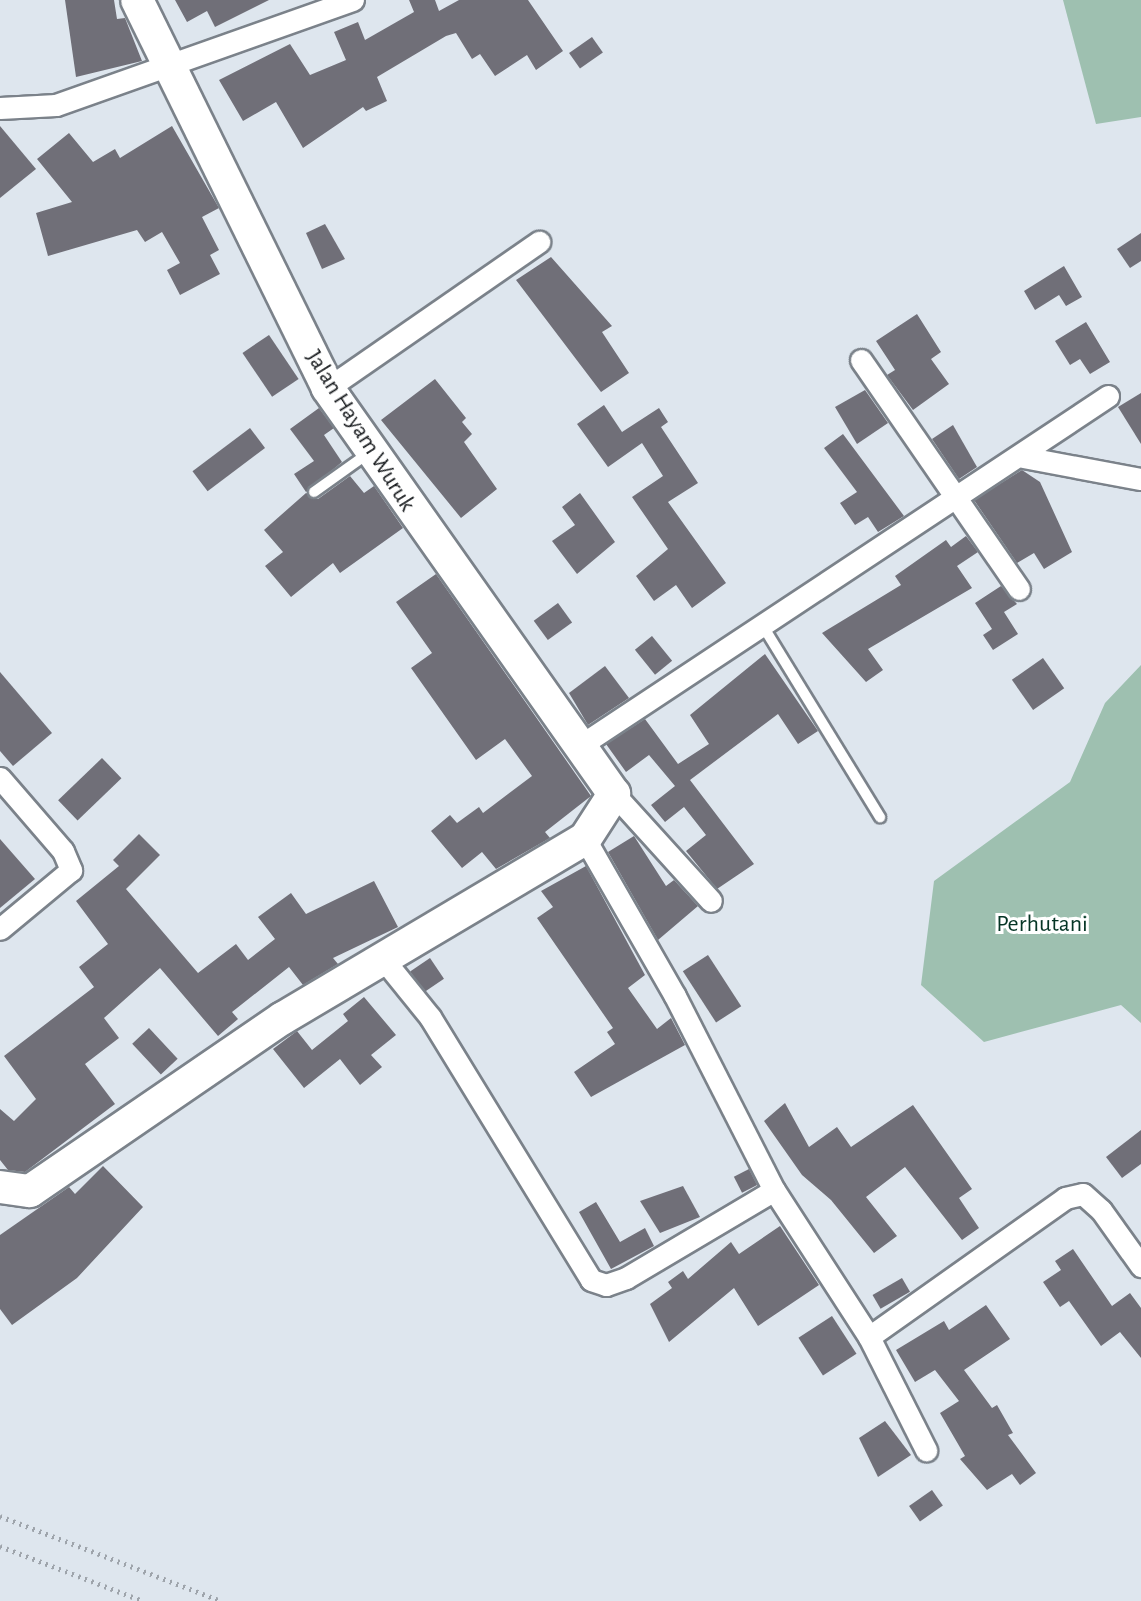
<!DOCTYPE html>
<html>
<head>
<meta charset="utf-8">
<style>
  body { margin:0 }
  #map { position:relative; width:1141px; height:1601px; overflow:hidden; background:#dee6ee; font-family:"Alegreya Sans",sans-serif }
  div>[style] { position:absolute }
  .forest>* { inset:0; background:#9ec0b0 }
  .building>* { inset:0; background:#706f78; transform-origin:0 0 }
  .path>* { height:4.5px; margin-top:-2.25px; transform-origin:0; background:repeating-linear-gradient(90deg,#9ea4ab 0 2px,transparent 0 7px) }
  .roads { filter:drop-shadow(2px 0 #7b828a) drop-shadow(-2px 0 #7b828a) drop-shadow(0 2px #7b828a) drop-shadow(0 -2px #7b828a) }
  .lane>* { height:10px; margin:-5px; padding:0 5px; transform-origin:5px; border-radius:5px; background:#fff }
  .street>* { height:21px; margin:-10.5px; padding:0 10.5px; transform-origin:10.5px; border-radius:10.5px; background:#fff }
  .secondary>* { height:32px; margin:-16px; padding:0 16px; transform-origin:16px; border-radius:16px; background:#fff }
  span { translate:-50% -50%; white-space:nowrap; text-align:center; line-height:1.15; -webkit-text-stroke:6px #fff; paint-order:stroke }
  .street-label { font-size:24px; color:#15181b }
  .park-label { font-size:24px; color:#053525 }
</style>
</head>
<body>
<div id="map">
  <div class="forest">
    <div style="clip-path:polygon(1063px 0,1141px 0,1141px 117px,1096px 124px)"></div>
    <div style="clip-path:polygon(1141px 665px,1141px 1023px,1121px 1005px,984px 1042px,921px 985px,934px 881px,1070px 782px,1105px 703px)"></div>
  </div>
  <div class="building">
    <div style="clip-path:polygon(65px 0,114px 0,117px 19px,125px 18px,142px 61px,76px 77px)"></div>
    <div style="clip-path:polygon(175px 0,269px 0,215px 27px,207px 11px,187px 22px)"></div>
    <div style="clip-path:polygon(409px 0,435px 0,439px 11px,459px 0,528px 0,563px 51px,536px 70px,527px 55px,495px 76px,480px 54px,472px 59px,456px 33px,446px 36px,377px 77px,387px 101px,366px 111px,363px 107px,303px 148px,276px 102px,243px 121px,219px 80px,290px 44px,310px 75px,346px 60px,334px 32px,358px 22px,365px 40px,414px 12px)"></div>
    <div style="left:592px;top:37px;width:19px;height:28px;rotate:55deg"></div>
    <div style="clip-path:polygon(0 126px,36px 169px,0 198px)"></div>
    <div style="clip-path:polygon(172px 126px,219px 208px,202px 217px,219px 250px,210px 255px,220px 274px,180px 295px,167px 270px,180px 263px,162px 232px,145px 242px,137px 230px,48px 256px,36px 213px,72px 202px,37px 159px,69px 133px,93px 162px,115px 149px,120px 158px)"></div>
    <div style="clip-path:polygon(325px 224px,345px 259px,322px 269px,306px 233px)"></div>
    <div style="clip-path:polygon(1141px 233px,1141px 261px,1130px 268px,1117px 249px)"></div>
    <div style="clip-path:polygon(551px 257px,612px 326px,602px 332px,629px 373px,601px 392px,516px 280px)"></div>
    <div style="clip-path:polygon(1064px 266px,1082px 297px,1066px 306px,1059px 295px,1035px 310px,1024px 291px)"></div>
    <div style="clip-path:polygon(917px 314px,941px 352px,931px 359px,949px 384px,913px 410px,887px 375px,895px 370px,876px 341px)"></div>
    <div style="clip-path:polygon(1086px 322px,1110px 362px,1090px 374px,1080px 359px,1070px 365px,1055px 341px)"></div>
    <div style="left:269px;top:335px;width:53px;height:32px;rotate:56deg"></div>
    <div style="clip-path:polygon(435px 379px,466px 418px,462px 422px,472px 434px,464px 442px,497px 489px,461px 518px,381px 420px)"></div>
    <div style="clip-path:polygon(865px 390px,888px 423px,857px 444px,835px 407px)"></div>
    <div style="clip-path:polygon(1141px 393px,1141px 444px,1118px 407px)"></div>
    <div style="clip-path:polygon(604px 405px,622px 432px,659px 408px,668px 422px,661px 427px,698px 483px,668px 502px,726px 583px,692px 608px,676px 585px,654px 601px,636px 576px,668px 549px,632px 497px,663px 476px,642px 443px,608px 467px,577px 424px)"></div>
    <div style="clip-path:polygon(319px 408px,334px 428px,324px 435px,342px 462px,306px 492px,294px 474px,314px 461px,290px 429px)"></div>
    <div style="clip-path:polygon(953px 425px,977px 467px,959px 479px,932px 439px)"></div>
    <div style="left:250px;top:428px;width:25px;height:72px;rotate:53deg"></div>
    <div style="clip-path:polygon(843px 434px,904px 516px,878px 532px,868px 517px,855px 525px,840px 503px,857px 492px,824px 448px)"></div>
    <div style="clip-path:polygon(1022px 470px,1040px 482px,1072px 552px,1044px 569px,1034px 553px,1017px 563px,974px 500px)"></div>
    <div style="clip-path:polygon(350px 476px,364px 493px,374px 486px,403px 528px,340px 573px,333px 563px,291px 597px,265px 566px,283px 552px,264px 530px,306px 493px,318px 499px)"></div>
    <div style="clip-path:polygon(580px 493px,615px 542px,577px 574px,552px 541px,575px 525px,562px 507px)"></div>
    <div style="clip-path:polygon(966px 536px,978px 552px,957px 566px,972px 588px,868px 649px,883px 670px,866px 682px,822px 633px,901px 585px,895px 576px,946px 540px,951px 547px)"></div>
    <div style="clip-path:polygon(436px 574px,591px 796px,545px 832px,550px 838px,496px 869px,482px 852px,462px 868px,431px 831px,450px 815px,457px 823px,479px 807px,483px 813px,532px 776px,505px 739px,476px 760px,411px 668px,432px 653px,396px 602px)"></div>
    <div style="clip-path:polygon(1001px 586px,1017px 604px,1004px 612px,1018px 634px,993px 650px,983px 635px,992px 629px,975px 603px)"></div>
    <div style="left:558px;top:603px;width:24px;height:30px;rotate:54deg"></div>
    <div style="left:652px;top:636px;width:32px;height:22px;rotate:51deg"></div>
    <div style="clip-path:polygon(765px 654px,818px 731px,798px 744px,778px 714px,690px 780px,754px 864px,717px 889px,686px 851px,706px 835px,684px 807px,665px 822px,651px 805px,675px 786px,649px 755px,626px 772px,606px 744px,645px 719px,678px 764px,709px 744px,690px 715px)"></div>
    <div style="left:1043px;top:658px;width:37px;height:38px;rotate:55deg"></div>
    <div style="clip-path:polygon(605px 666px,629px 698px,588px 725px,569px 693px)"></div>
    <div style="clip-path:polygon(0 672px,52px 733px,13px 766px,0 751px)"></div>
    <div style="left:102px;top:758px;width:28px;height:61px;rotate:46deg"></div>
    <div style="clip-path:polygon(139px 834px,160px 855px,126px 889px,198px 973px,236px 944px,248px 960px,275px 939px,258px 917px,291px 893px,306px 914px,374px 881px,398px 927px,333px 958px,338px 964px,303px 985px,289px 967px,232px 1012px,238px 1019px,218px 1036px,160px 968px,104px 1018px,119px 1038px,85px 1064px,115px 1104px,25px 1172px,8px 1170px,0 1160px,0 1109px,14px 1121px,36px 1099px,4px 1056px,94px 987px,79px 967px,108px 944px,76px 901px,119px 866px,113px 860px)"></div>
    <div style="clip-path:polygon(634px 836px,666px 886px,674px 880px,698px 906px,658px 940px,608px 852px)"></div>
    <div style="clip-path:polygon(0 839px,35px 879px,0 908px)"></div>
    <div style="clip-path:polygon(586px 866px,645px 975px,628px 988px,657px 1029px,671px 1018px,685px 1045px,591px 1097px,574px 1072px,615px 1044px,607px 1032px,613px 1028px,537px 918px,553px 907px,541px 891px)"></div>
    <div style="left:708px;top:955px;width:61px;height:30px;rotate:57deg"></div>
    <div style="left:430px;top:958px;width:25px;height:24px;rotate:56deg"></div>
    <div style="clip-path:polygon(364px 997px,396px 1035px,371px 1055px,382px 1067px,360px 1085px,340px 1059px,304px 1088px,273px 1049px,297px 1031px,312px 1050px,348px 1021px,343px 1014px)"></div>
    <div style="left:149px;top:1028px;width:42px;height:23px;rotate:47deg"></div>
    <div style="clip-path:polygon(785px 1103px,809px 1147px,837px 1127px,851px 1147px,913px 1105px,972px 1189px,959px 1198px,979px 1228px,962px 1240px,905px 1167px,866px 1197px,897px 1236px,874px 1253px,831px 1200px,802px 1175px,764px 1121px)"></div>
    <div style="clip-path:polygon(1141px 1130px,1141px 1164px,1122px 1178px,1106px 1157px)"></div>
    <div style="clip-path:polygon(103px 1166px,143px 1207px,77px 1278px,12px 1325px,0 1309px,0 1235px,69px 1187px,75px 1194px)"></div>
    <div style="left:749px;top:1169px;width:18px;height:17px;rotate:63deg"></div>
    <div style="clip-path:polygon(683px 1186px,700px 1217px,660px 1233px,640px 1201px)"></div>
    <div style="clip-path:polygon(596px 1202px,620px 1242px,645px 1228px,654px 1246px,611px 1269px,579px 1212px)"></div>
    <div style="clip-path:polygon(780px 1226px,819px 1285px,758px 1326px,734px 1288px,669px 1342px,650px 1304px,672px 1288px,668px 1282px,683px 1271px,688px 1279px,731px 1242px,739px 1254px)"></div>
    <div style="clip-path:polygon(1073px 1249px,1112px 1306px,1130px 1293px,1141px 1308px,1141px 1358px,1120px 1332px,1101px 1346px,1069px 1301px,1060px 1307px,1043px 1282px,1061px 1270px,1055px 1261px)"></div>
    <div style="left:902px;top:1278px;width:16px;height:34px;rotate:60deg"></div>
    <div style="clip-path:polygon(986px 1305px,1010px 1339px,964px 1370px,992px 1408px,997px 1405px,1013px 1433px,1008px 1435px,1036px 1473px,1020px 1485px,1012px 1474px,987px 1490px,960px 1459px,965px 1456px,940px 1413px,959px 1401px,935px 1370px,915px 1382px,896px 1350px,944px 1321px,949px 1330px)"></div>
    <div style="left:832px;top:1316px;width:45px;height:40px;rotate:57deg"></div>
    <div style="clip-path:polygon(885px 1421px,911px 1455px,878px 1477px,859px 1438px)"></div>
    <div style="left:932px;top:1490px;width:19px;height:28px;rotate:55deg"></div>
  </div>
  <div class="path">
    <div style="left:0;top:1516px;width:238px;rotate:21deg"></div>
    <div style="left:0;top:1546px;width:153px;rotate:21deg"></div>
  </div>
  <div class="roads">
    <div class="lane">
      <div style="left:314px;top:492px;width:69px;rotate:-35.5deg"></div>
      <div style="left:761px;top:623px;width:228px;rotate:58.5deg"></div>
    </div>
    <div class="street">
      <div style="left:0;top:108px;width:56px;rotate:-3.1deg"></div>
      <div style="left:56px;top:105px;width:315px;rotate:-19.5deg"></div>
      <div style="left:861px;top:360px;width:278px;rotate:55.4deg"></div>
      <div style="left:328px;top:388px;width:257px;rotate:-34.7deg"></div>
      <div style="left:1023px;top:457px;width:120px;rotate:10.6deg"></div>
      <div style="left:581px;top:745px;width:632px;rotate:-33.51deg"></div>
      <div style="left:0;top:778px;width:96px;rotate:49.2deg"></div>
      <div style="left:63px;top:851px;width:21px;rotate:67deg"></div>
      <div style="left:71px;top:870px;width:92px;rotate:140.3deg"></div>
      <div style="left:614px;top:794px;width:144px;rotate:47.8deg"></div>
      <div style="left:585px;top:839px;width:181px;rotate:60.2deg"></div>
      <div style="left:675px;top:996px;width:218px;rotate:63deg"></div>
      <div style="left:384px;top:960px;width:73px;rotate:51.1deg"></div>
      <div style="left:430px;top:1017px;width:308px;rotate:58.5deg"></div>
      <div style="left:591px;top:1280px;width:16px;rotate:18deg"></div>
      <div style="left:606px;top:1285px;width:21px;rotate:-19deg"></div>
      <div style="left:626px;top:1278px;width:172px;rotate:-30.7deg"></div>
      <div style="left:774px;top:1190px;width:175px;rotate:57.1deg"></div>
      <div style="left:869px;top:1337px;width:240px;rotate:-35.3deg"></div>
      <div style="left:1065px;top:1198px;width:18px;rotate:-13deg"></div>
      <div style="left:1083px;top:1194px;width:24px;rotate:42deg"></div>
      <div style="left:1101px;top:1210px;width:69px;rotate:54.5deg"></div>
      <div style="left:869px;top:1337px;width:127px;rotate:63.2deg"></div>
    </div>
    <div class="secondary">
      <div style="left:0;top:1187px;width:30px;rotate:8deg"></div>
      <div style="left:30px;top:1191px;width:306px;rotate:-34.4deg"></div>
      <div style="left:283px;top:1018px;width:351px;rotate:-30.7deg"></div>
      <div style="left:585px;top:839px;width:54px;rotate:-57.2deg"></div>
      <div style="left:614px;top:794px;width:497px;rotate:-125.2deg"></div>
      <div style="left:328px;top:388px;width:432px;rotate:-116.2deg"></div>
    </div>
  </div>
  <div class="street-label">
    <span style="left:360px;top:431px;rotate:58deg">Jalan Hayam Wuruk</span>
  </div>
  <div class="park-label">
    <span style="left:1042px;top:925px">Perhutani</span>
  </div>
</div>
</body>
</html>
